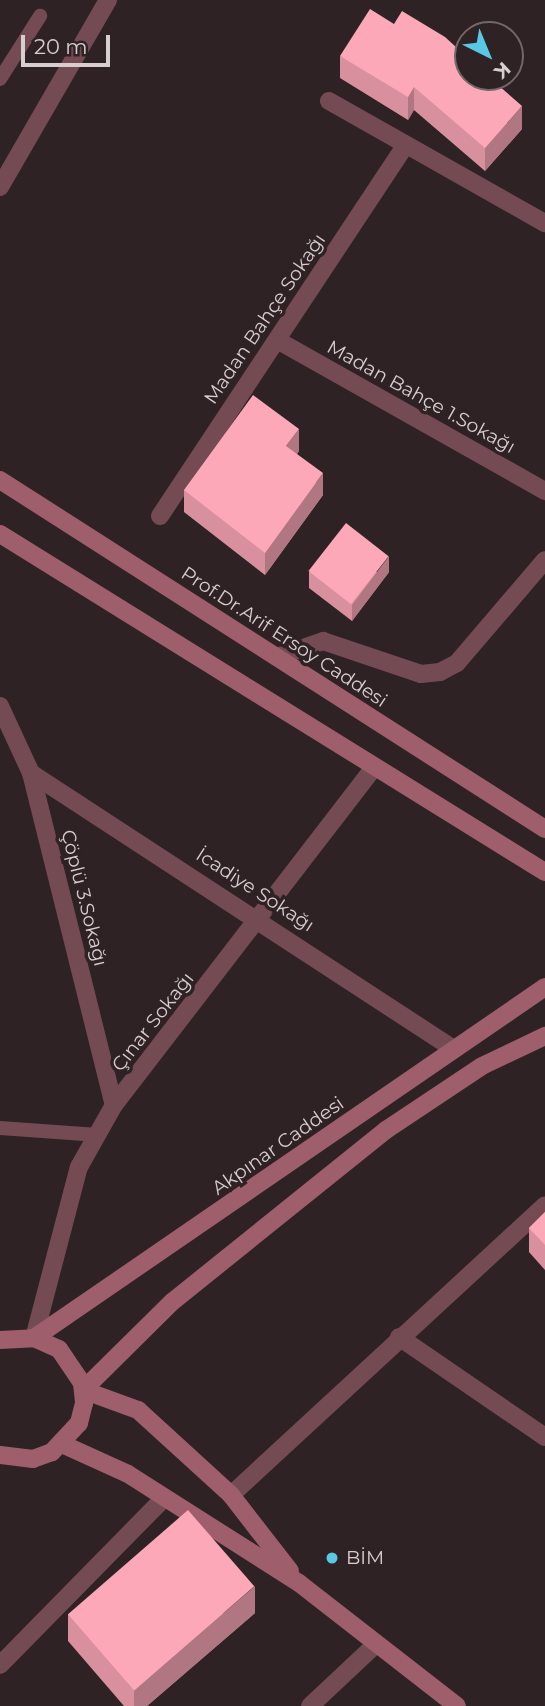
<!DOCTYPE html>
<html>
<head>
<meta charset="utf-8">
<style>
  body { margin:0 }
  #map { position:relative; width:545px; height:1706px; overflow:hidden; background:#2f2224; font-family:Montserrat,sans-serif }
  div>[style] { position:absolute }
  .lane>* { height:14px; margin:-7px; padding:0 7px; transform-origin:7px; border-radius:7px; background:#744b52 }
  .street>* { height:18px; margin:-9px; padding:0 9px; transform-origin:9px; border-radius:9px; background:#744b52 }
  .secondary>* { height:18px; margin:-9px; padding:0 9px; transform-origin:9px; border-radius:9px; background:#9f5e6b }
  .wall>* { inset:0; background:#d9909e }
  .shaded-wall>* { inset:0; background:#b07681 }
  .building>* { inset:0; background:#fca8b8; transform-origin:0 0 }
  .dots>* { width:19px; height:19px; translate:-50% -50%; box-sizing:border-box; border:4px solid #2f2224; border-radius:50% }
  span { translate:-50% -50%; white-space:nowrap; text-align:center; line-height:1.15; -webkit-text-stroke:7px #2f2224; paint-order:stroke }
  .street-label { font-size:19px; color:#d7ced0 }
  .poi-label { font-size:19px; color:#d7ced0 }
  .left { translate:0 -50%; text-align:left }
  .north { position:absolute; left:454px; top:21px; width:70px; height:70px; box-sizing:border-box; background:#2f2224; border:2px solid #726769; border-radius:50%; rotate:137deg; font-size:19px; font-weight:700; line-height:28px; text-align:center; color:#d7ced0 }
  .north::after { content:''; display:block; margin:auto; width:24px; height:32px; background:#59c8e5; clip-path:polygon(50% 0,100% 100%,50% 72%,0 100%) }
  .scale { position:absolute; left:21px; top:35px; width:89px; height:32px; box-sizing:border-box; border:4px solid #d7ced0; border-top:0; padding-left:9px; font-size:21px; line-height:24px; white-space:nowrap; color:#d7ced0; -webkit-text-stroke:5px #2f2224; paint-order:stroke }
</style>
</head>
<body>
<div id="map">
  <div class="lane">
    <div style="left:0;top:79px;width:75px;rotate:-57.6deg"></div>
    <div style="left:0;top:1128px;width:98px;rotate:4.1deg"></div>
  </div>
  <div class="street">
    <div style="left:329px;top:101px;width:248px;rotate:29.5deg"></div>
    <div style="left:0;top:187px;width:216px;rotate:-60deg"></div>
    <div style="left:277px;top:340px;width:308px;rotate:29.4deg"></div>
    <div style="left:160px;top:516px;width:445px;rotate:-56.5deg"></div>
    <div style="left:277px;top:657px;width:49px;rotate:-19.2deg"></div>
    <div style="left:323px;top:641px;width:103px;rotate:18.6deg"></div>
    <div style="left:421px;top:674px;width:19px;rotate:-6deg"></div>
    <div style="left:440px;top:672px;width:19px;rotate:-28deg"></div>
    <div style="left:457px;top:663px;width:135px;rotate:-49.5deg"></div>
    <div style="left:0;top:706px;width:74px;rotate:65.2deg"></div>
    <div style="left:31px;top:773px;width:342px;rotate:76deg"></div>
    <div style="left:31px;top:773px;width:503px;rotate:33.15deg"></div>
    <div style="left:399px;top:1337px;width:177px;rotate:34.4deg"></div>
    <div style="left:34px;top:1338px;width:177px;rotate:-75.3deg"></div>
    <div style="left:79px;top:1167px;width:71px;rotate:-60.6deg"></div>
    <div style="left:114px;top:1105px;width:426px;rotate:-52.4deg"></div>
    <div style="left:231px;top:1495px;width:427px;rotate:-42.7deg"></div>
    <div style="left:0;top:1665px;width:234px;rotate:-45.5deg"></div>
    <div style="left:310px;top:1706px;width:91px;rotate:-43.2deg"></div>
  </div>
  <div class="secondary">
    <div style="left:0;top:480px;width:647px;rotate:32.63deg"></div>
    <div style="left:0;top:534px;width:641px;rotate:31.81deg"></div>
    <div style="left:34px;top:1338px;width:620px;rotate:-34.48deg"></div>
    <div style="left:0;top:1340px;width:34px;rotate:-3deg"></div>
    <div style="left:34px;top:1338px;width:27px;rotate:24deg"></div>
    <div style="left:59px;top:1349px;width:41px;rotate:55.9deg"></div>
    <div style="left:82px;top:1383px;width:20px;rotate:84deg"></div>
    <div style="left:84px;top:1403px;width:21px;rotate:104deg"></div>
    <div style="left:79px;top:1423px;width:40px;rotate:133deg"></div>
    <div style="left:52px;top:1452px;width:20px;rotate:160deg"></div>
    <div style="left:33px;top:1459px;width:33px;rotate:-173deg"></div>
    <div style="left:83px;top:1390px;width:125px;rotate:-44.7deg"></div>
    <div style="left:172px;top:1302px;width:275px;rotate:-38.8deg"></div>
    <div style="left:386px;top:1130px;width:115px;rotate:-33.7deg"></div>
    <div style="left:482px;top:1066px;width:70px;rotate:-25.5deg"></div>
    <div style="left:83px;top:1390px;width:59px;rotate:20deg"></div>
    <div style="left:138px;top:1410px;width:126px;rotate:42.4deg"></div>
    <div style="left:231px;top:1495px;width:96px;rotate:52.2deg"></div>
    <div style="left:62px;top:1444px;width:72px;rotate:24.4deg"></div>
    <div style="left:128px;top:1474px;width:203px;rotate:32.5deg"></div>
    <div style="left:299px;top:1583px;width:200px;rotate:37.9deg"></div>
  </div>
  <div class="wall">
    <div style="clip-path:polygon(340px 56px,522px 129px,485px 171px,414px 110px,408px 120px,340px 78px)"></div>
    <div style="clip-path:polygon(299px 451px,297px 454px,323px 495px,265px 575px,184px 512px,184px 490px)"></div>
    <div style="clip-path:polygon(309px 572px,389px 572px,352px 621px,309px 588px)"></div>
    <div style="clip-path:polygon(545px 1212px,545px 1270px,529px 1252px,529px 1228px)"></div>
    <div style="clip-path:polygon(255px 1613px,147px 1706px,124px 1706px,68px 1641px,68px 1614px)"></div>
  </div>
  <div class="shaded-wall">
    <div style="clip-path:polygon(414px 87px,414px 110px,408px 120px,408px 97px)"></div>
    <div style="clip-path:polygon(522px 106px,522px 129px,485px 171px,485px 148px)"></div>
    <div style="clip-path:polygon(299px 429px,299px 451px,286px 468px,286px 446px)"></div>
    <div style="clip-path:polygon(323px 473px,323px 495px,265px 575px,265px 553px)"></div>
    <div style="clip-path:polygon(389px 556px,389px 572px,352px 621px,352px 605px)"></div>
    <div style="clip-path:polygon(255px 1586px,255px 1613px,147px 1706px,134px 1706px,134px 1690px)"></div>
  </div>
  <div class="building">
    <div style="clip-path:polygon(370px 9px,394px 24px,402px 11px,445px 37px,468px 58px,468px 77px,489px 77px,522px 106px,485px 148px,414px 87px,408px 97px,340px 56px)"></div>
    <div style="clip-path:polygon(253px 395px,299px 429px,286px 446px,323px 473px,265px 553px,184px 490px)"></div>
    <div style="left:346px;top:523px;width:54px;height:61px;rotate:38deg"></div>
    <div style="clip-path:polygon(545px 1212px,545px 1245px,529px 1228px)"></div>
    <div style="left:188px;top:1510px;width:101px;height:159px;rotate:49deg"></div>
  </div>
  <div class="dots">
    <div style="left:332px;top:1558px;background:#59c8e5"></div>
  </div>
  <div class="street-label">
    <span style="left:265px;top:319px;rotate:-56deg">Madan Bahçe Sokağı</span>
    <span style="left:421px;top:397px;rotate:29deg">Madan Bahçe 1.Sokağı</span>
    <span style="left:284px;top:637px;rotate:33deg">Prof.Dr.Arif Ersoy Caddesi</span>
    <span style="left:255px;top:890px;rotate:33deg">İcadiye Sokağı</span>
    <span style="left:84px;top:898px;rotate:76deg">Çöplü 3.Sokağı</span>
    <span style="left:153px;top:1022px;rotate:-52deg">Çınar Sokağı</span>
    <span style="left:278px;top:1146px;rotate:-35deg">Akpınar Caddesi</span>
  </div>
  <div class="poi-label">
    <span class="left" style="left:346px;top:1558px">BİM</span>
  </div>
  <div class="north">K</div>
  <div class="scale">20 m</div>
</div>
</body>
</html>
